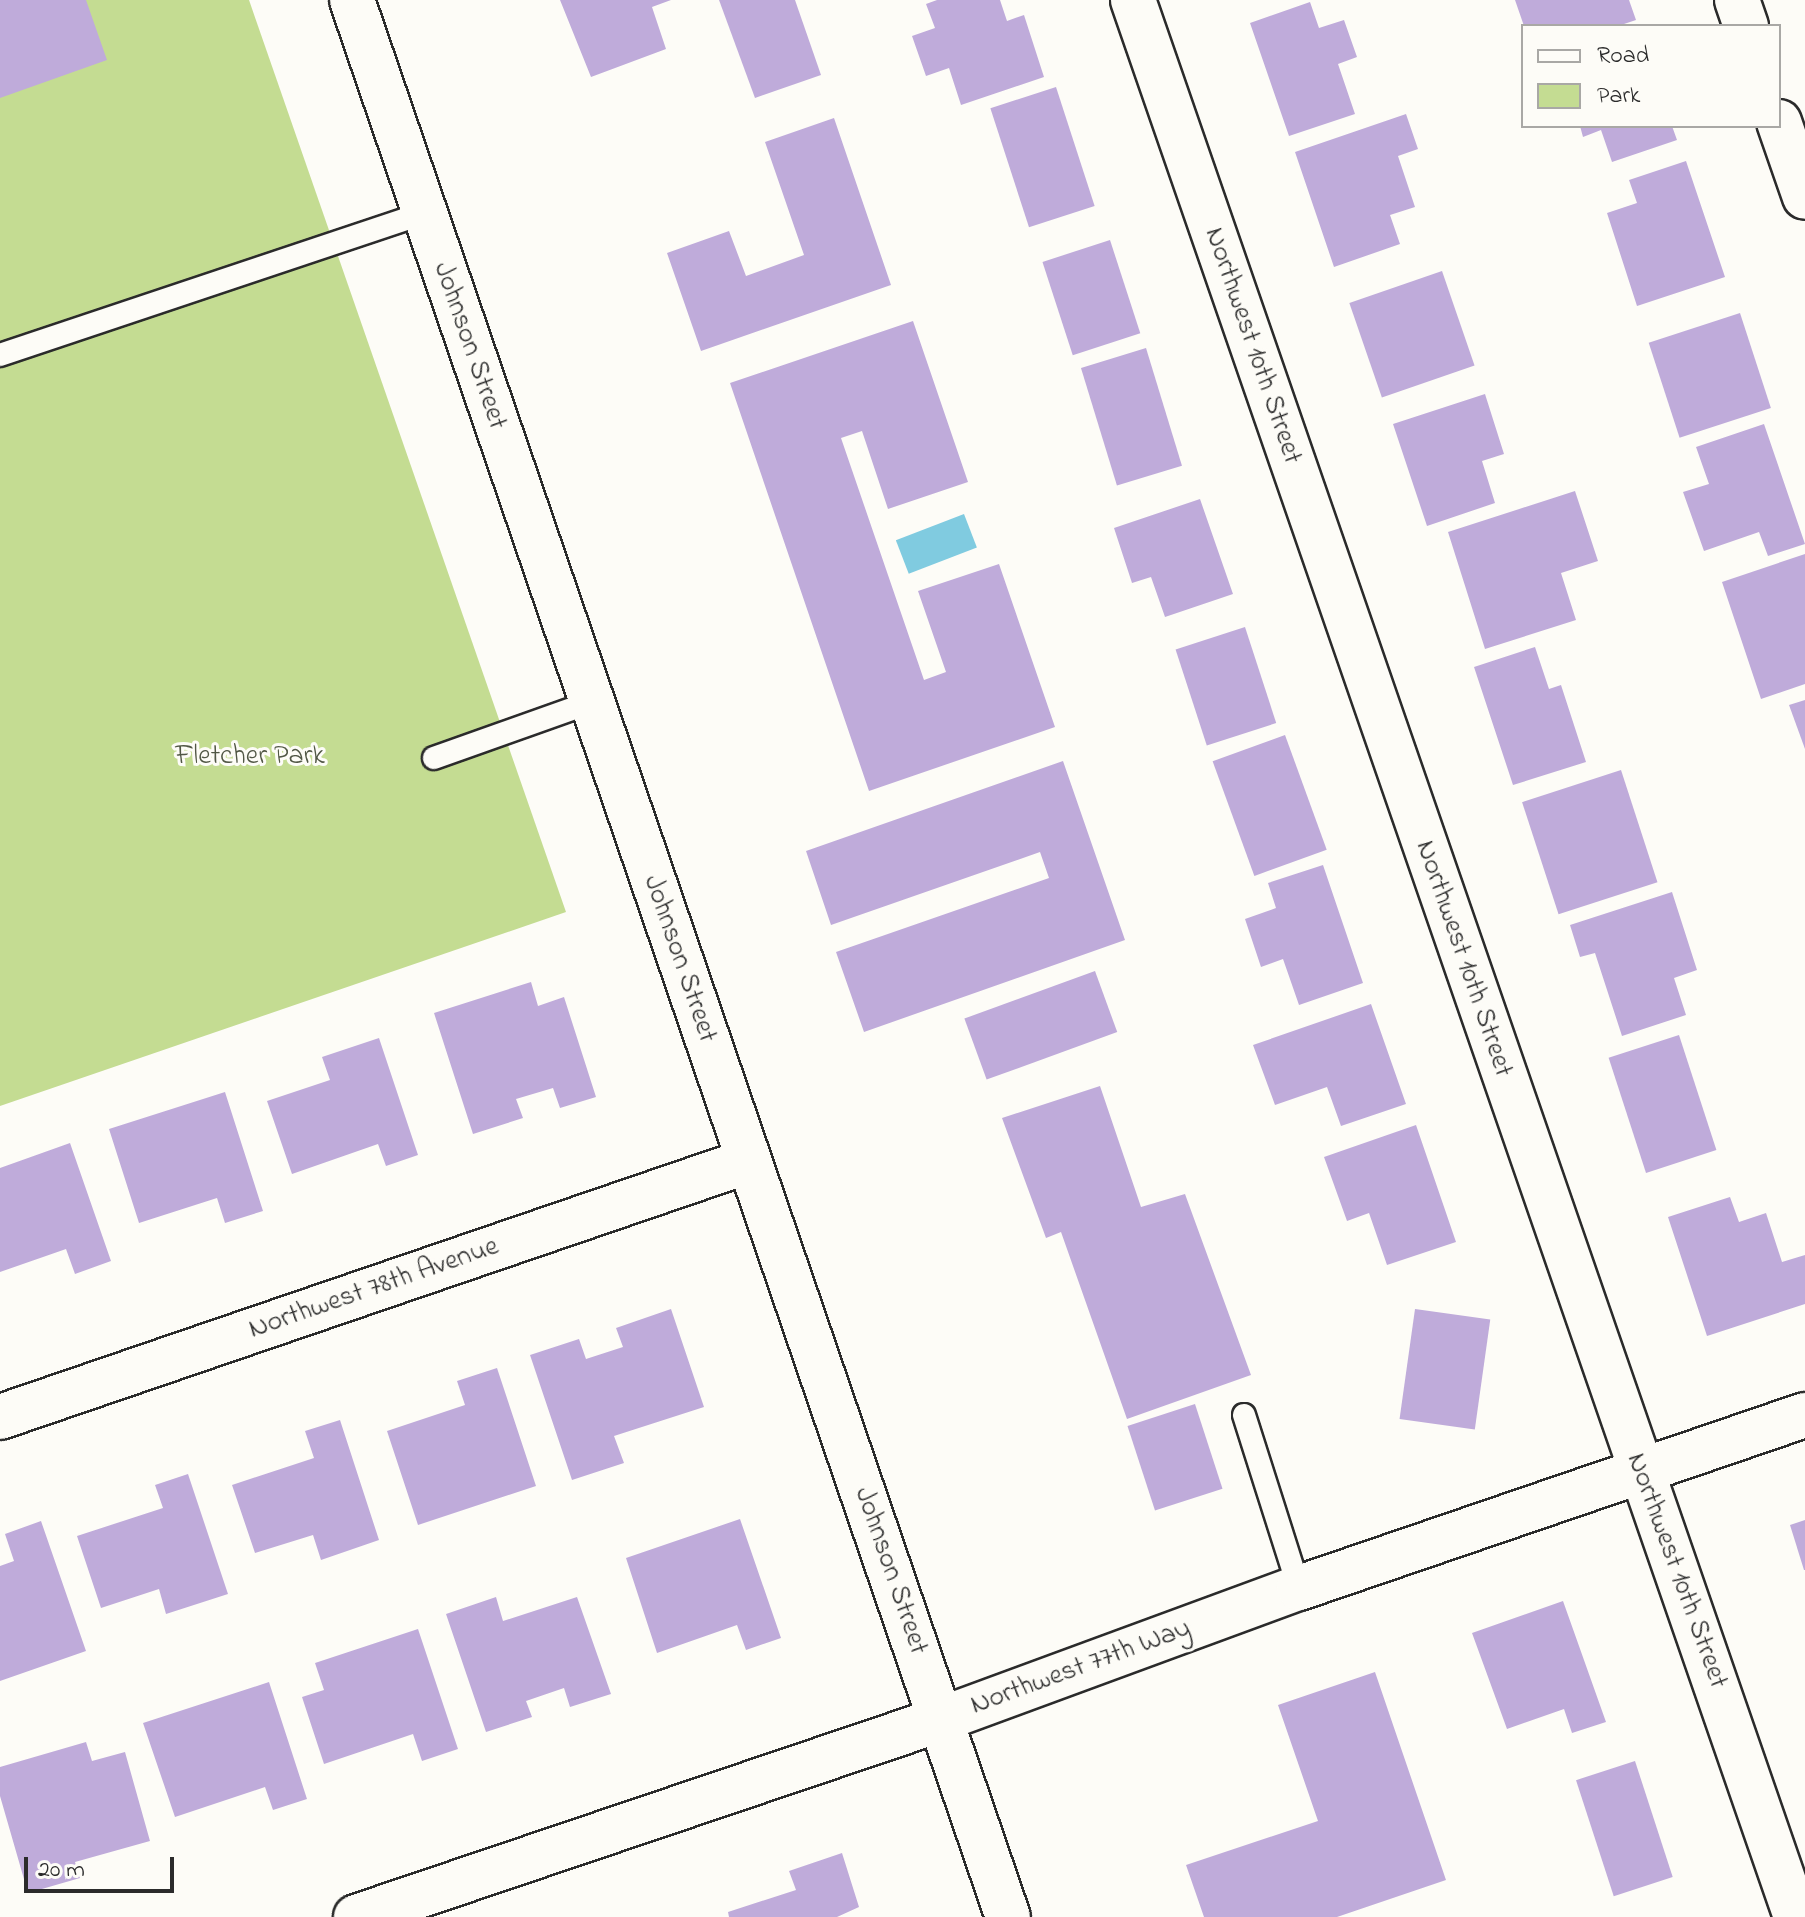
<!DOCTYPE html>
<html>
<head>
<meta charset="utf-8">
<style>
  body { margin:0 }
  #map { position:relative; width:1805px; height:1917px; overflow:hidden; background:#fdfcf7; font-family:"Indie Flower",sans-serif }
  div>[style] { position:absolute }
  .green>* { inset:0; background:#c4dc92 }
  .water>* { inset:0; background:#80cbe0; transform-origin:0 0 }
  .building>* { inset:0; background:#bfabda; transform-origin:0 0 }
  .roads { filter:drop-shadow(2px 0 #2b2b2b) drop-shadow(-2px 0 #2b2b2b) drop-shadow(0 2px #2b2b2b) drop-shadow(0 -2px #2b2b2b) }
  .service>* { height:22px; margin:-11px; padding:0 11px; transform-origin:11px; border-radius:11px; background:#fdfcf7 }
  .minor>* { height:44px; margin:-22px; padding:0 22px; transform-origin:22px; border-radius:22px; background:#fdfcf7 }
  .tertiary>* { height:44px; margin:-22px; padding:0 22px; transform-origin:22px; border-radius:22px; background:#fdfcf7 }
  span { translate:-50% -50%; white-space:nowrap; text-align:center; line-height:1.15; -webkit-text-stroke:6px #fdfcf7; paint-order:stroke }
  .street-label { font-size:28px; color:#2b2b2b }
  .park-label { font-size:28px; color:#515745 }
  .legend { position:absolute; left:1521px; top:24px; width:260px; height:104px; box-sizing:border-box; background:#fdfcf7; border:2px solid #a9a8a5; margin:0; padding:10px 14px; list-style:none; font-size:24px; color:#2b2b2b }
  .legend li { display:flex; align-items:center; gap:16px; height:40px }
  .legend b { width:40px; border:2px solid #a9a8a5 }
  .scale { position:absolute; left:24px; top:1857px; width:150px; height:36px; box-sizing:border-box; border:4px solid #2b2b2b; border-top:0; padding-left:10px; font-size:24px; line-height:28px; white-space:nowrap; color:#2b2b2b; -webkit-text-stroke:6px #fdfcf7; paint-order:stroke }
</style>
</head>
<body>
<div id="map">
  <div class="green">
    <div style="clip-path:polygon(0 0,249px 0,566px 912px,0 1106px)"></div>
  </div>
  <div class="water">
    <div style="left:964px;top:514px;width:36px;height:73px;rotate:69deg"></div>
  </div>
  <div class="building">
    <div style="clip-path:polygon(0 0,86px 0,107px 60px,0 98px)"></div>
    <div style="clip-path:polygon(560px 0,671px 0,652px 7px,666px 49px,591px 77px)"></div>
    <div style="clip-path:polygon(719px 0,795px 0,821px 75px,755px 98px)"></div>
    <div style="clip-path:polygon(937px 0,1000px 0,1007px 21px,1024px 15px,1044px 77px,961px 105px,949px 68px,926px 76px,912px 36px,935px 28px,926px 4px)"></div>
    <div style="clip-path:polygon(1515px 0,1629px 0,1636px 20px,1618px 26px,1524px 26px)"></div>
    <div style="clip-path:polygon(1310px 2px,1319px 28px,1344px 20px,1357px 57px,1338px 64px,1355px 114px,1289px 136px,1250px 23px)"></div>
    <div style="left:1056px;top:87px;width:125px;height:69px;rotate:72deg"></div>
    <div style="clip-path:polygon(1406px 114px,1418px 149px,1398px 156px,1415px 207px,1390px 215px,1400px 244px,1334px 267px,1295px 152px)"></div>
    <div style="clip-path:polygon(834px 118px,891px 285px,701px 351px,667px 253px,729px 231px,746px 276px,804px 255px,765px 142px)"></div>
    <div style="clip-path:polygon(1580px 126px,1672px 126px,1677px 140px,1612px 162px,1601px 130px,1583px 137px)"></div>
    <div style="clip-path:polygon(1686px 161px,1725px 277px,1637px 306px,1607px 213px,1637px 203px,1629px 180px)"></div>
    <div style="left:1110px;top:240px;width:98px;height:71px;rotate:72deg"></div>
    <div style="left:1442px;top:271px;width:100px;height:98px;rotate:71deg"></div>
    <div style="left:1740px;top:313px;width:100px;height:96px;rotate:72deg"></div>
    <div style="clip-path:polygon(913px 321px,968px 482px,888px 509px,862px 431px,841px 438px,924px 680px,946px 672px,918px 591px,999px 564px,1055px 727px,869px 791px,730px 383px)"></div>
    <div style="left:1146px;top:348px;width:123px;height:68px;rotate:73deg"></div>
    <div style="clip-path:polygon(1485px 394px,1504px 454px,1482px 461px,1495px 503px,1427px 526px,1393px 424px)"></div>
    <div style="clip-path:polygon(1764px 424px,1805px 544px,1768px 556px,1759px 532px,1704px 551px,1683px 492px,1709px 484px,1696px 447px)"></div>
    <div style="clip-path:polygon(1575px 491px,1598px 561px,1561px 573px,1576px 620px,1485px 649px,1448px 532px)"></div>
    <div style="clip-path:polygon(1200px 499px,1233px 594px,1165px 617px,1151px 577px,1132px 583px,1114px 528px)"></div>
    <div style="clip-path:polygon(1805px 554px,1805px 684px,1761px 699px,1722px 582px)"></div>
    <div style="left:1245px;top:627px;width:101px;height:73px;rotate:72deg"></div>
    <div style="clip-path:polygon(1535px 647px,1549px 689px,1561px 685px,1586px 762px,1513px 785px,1474px 667px)"></div>
    <div style="clip-path:polygon(1805px 700px,1805px 749px,1789px 705px)"></div>
    <div style="left:1285px;top:735px;width:122px;height:77px;rotate:70deg"></div>
    <div style="clip-path:polygon(1063px 761px,1125px 940px,864px 1032px,836px 952px,1049px 878px,1040px 852px,831px 925px,806px 851px)"></div>
    <div style="left:1621px;top:770px;width:118px;height:104px;rotate:72deg"></div>
    <div style="clip-path:polygon(1323px 865px,1363px 983px,1299px 1005px,1283px 959px,1261px 967px,1245px 919px,1276px 908px,1268px 883px)"></div>
    <div style="clip-path:polygon(1672px 892px,1697px 970px,1674px 978px,1686px 1015px,1622px 1036px,1595px 953px,1580px 957px,1570px 925px)"></div>
    <div style="left:1095px;top:971px;width:65px;height:139px;rotate:70deg"></div>
    <div style="clip-path:polygon(531px 982px,538px 1006px,564px 997px,596px 1097px,560px 1108px,553px 1088px,516px 1099px,523px 1118px,473px 1134px,434px 1013px)"></div>
    <div style="clip-path:polygon(1371px 1004px,1406px 1104px,1341px 1126px,1327px 1087px,1275px 1105px,1253px 1045px)"></div>
    <div style="left:1679px;top:1035px;width:121px;height:74px;rotate:72deg"></div>
    <div style="clip-path:polygon(379px 1038px,418px 1155px,386px 1166px,378px 1144px,292px 1174px,267px 1101px,330px 1080px,322px 1057px)"></div>
    <div style="clip-path:polygon(1100px 1086px,1141px 1207px,1185px 1194px,1251px 1375px,1127px 1419px,1061px 1232px,1046px 1238px,1002px 1118px)"></div>
    <div style="clip-path:polygon(225px 1092px,263px 1211px,225px 1223px,217px 1198px,139px 1223px,109px 1129px)"></div>
    <div style="clip-path:polygon(1416px 1125px,1456px 1242px,1387px 1265px,1369px 1213px,1347px 1221px,1324px 1157px)"></div>
    <div style="clip-path:polygon(70px 1143px,111px 1261px,75px 1274px,66px 1249px,0 1272px,0 1168px)"></div>
    <div style="clip-path:polygon(1730px 1197px,1739px 1222px,1766px 1213px,1782px 1262px,1805px 1255px,1805px 1304px,1707px 1336px,1668px 1217px)"></div>
    <div style="clip-path:polygon(671px 1309px,704px 1407px,614px 1436px,624px 1463px,572px 1480px,530px 1355px,579px 1339px,586px 1359px,623px 1347px,616px 1328px)"></div>
    <div style="left:1415px;top:1309px;width:76px;height:111px;rotate:8deg"></div>
    <div style="clip-path:polygon(497px 1368px,536px 1486px,418px 1525px,387px 1431px,465px 1405px,457px 1381px)"></div>
    <div style="left:1195px;top:1404px;width:89px;height:71px;rotate:72deg"></div>
    <div style="clip-path:polygon(340px 1420px,379px 1540px,321px 1560px,313px 1535px,255px 1553px,232px 1485px,314px 1458px,305px 1431px)"></div>
    <div style="clip-path:polygon(188px 1474px,228px 1594px,166px 1614px,159px 1589px,101px 1608px,77px 1536px,163px 1508px,155px 1485px)"></div>
    <div style="clip-path:polygon(740px 1519px,781px 1638px,746px 1650px,737px 1625px,657px 1653px,626px 1558px)"></div>
    <div style="clip-path:polygon(1805px 1520px,1805px 1570px,1804px 1570px,1790px 1525px)"></div>
    <div style="clip-path:polygon(41px 1521px,86px 1651px,0 1681px,0 1566px,14px 1561px,5px 1534px)"></div>
    <div style="clip-path:polygon(496px 1597px,503px 1621px,577px 1597px,611px 1694px,570px 1707px,564px 1688px,526px 1701px,532px 1717px,486px 1732px,446px 1614px)"></div>
    <div style="clip-path:polygon(1563px 1601px,1606px 1722px,1572px 1733px,1564px 1709px,1507px 1729px,1472px 1633px)"></div>
    <div style="clip-path:polygon(418px 1629px,458px 1749px,422px 1761px,413px 1734px,324px 1764px,302px 1697px,324px 1690px,315px 1663px)"></div>
    <div style="clip-path:polygon(1375px 1672px,1446px 1880px,1337px 1917px,1204px 1917px,1186px 1865px,1318px 1821px,1278px 1705px)"></div>
    <div style="clip-path:polygon(269px 1682px,307px 1799px,273px 1810px,265px 1787px,175px 1817px,143px 1723px)"></div>
    <div style="clip-path:polygon(86px 1742px,92px 1761px,125px 1752px,150px 1841px,75px 1862px,80px 1878px,28px 1893px,0 1796px,0 1767px)"></div>
    <div style="left:1635px;top:1761px;width:122px;height:62px;rotate:72deg"></div>
    <div style="clip-path:polygon(842px 1853px,859px 1907px,837px 1917px,729px 1917px,728px 1912px,796px 1890px,789px 1871px)"></div>
  </div>
  <div class="roads">
    <div class="service">
      <div style="left:0;top:355px;width:447px;rotate:-18.5deg"></div>
      <div style="left:434px;top:758px;width:167px;rotate:-19.6deg"></div>
      <div style="left:1244px;top:1415px;width:182px;rotate:72.4deg"></div>
    </div>
    <div class="minor">
      <div style="left:1133px;top:0;width:2028px;rotate:70.92deg"></div>
      <div style="left:1737px;top:0;width:28px;rotate:71deg"></div>
      <div style="left:1779px;top:122px;width:79px;rotate:70.9deg"></div>
      <div style="left:0;top:1417px;width:791px;rotate:-18.89deg"></div>
      <div style="left:356px;top:1917px;width:619px;rotate:-18.67deg"></div>
      <div style="left:942px;top:1719px;width:380px;rotate:-20.2deg"></div>
      <div style="left:1299px;top:1588px;width:535px;rotate:-18.88deg"></div>
    </div>
    <div class="tertiary">
      <div style="left:352px;top:0;width:2026px;rotate:71.11deg"></div>
    </div>
  </div>
  <div class="street-label">
    <span style="left:469px;top:346px;rotate:71deg">Johnson Street</span>
    <span style="left:1252px;top:346px;rotate:71deg">Northwest 10th Street</span>
    <span style="left:679px;top:959px;rotate:71deg">Johnson Street</span>
    <span style="left:1463px;top:959px;rotate:71deg">Northwest 10th Street</span>
    <span style="left:374px;top:1289px;rotate:-19deg">Northwest 78th Avenue</span>
    <span style="left:890px;top:1571px;rotate:71deg">Johnson Street</span>
    <span style="left:1676px;top:1571px;rotate:70deg">Northwest 10th Street</span>
    <span style="left:1081px;top:1668px;rotate:-20deg">Northwest 77th Way</span>
  </div>
  <div class="park-label">
    <span style="left:250px;top:757px">Fletcher Park</span>
  </div>
  <ul class="legend">
  <li><b style="height:10px;background:#fdfcf7"></b>Road</li>
  <li><b style="height:22px;background:#c4dc92"></b>Park</li>
  </ul>
  <div class="scale">20 m</div>
</div>
</body>
</html>
